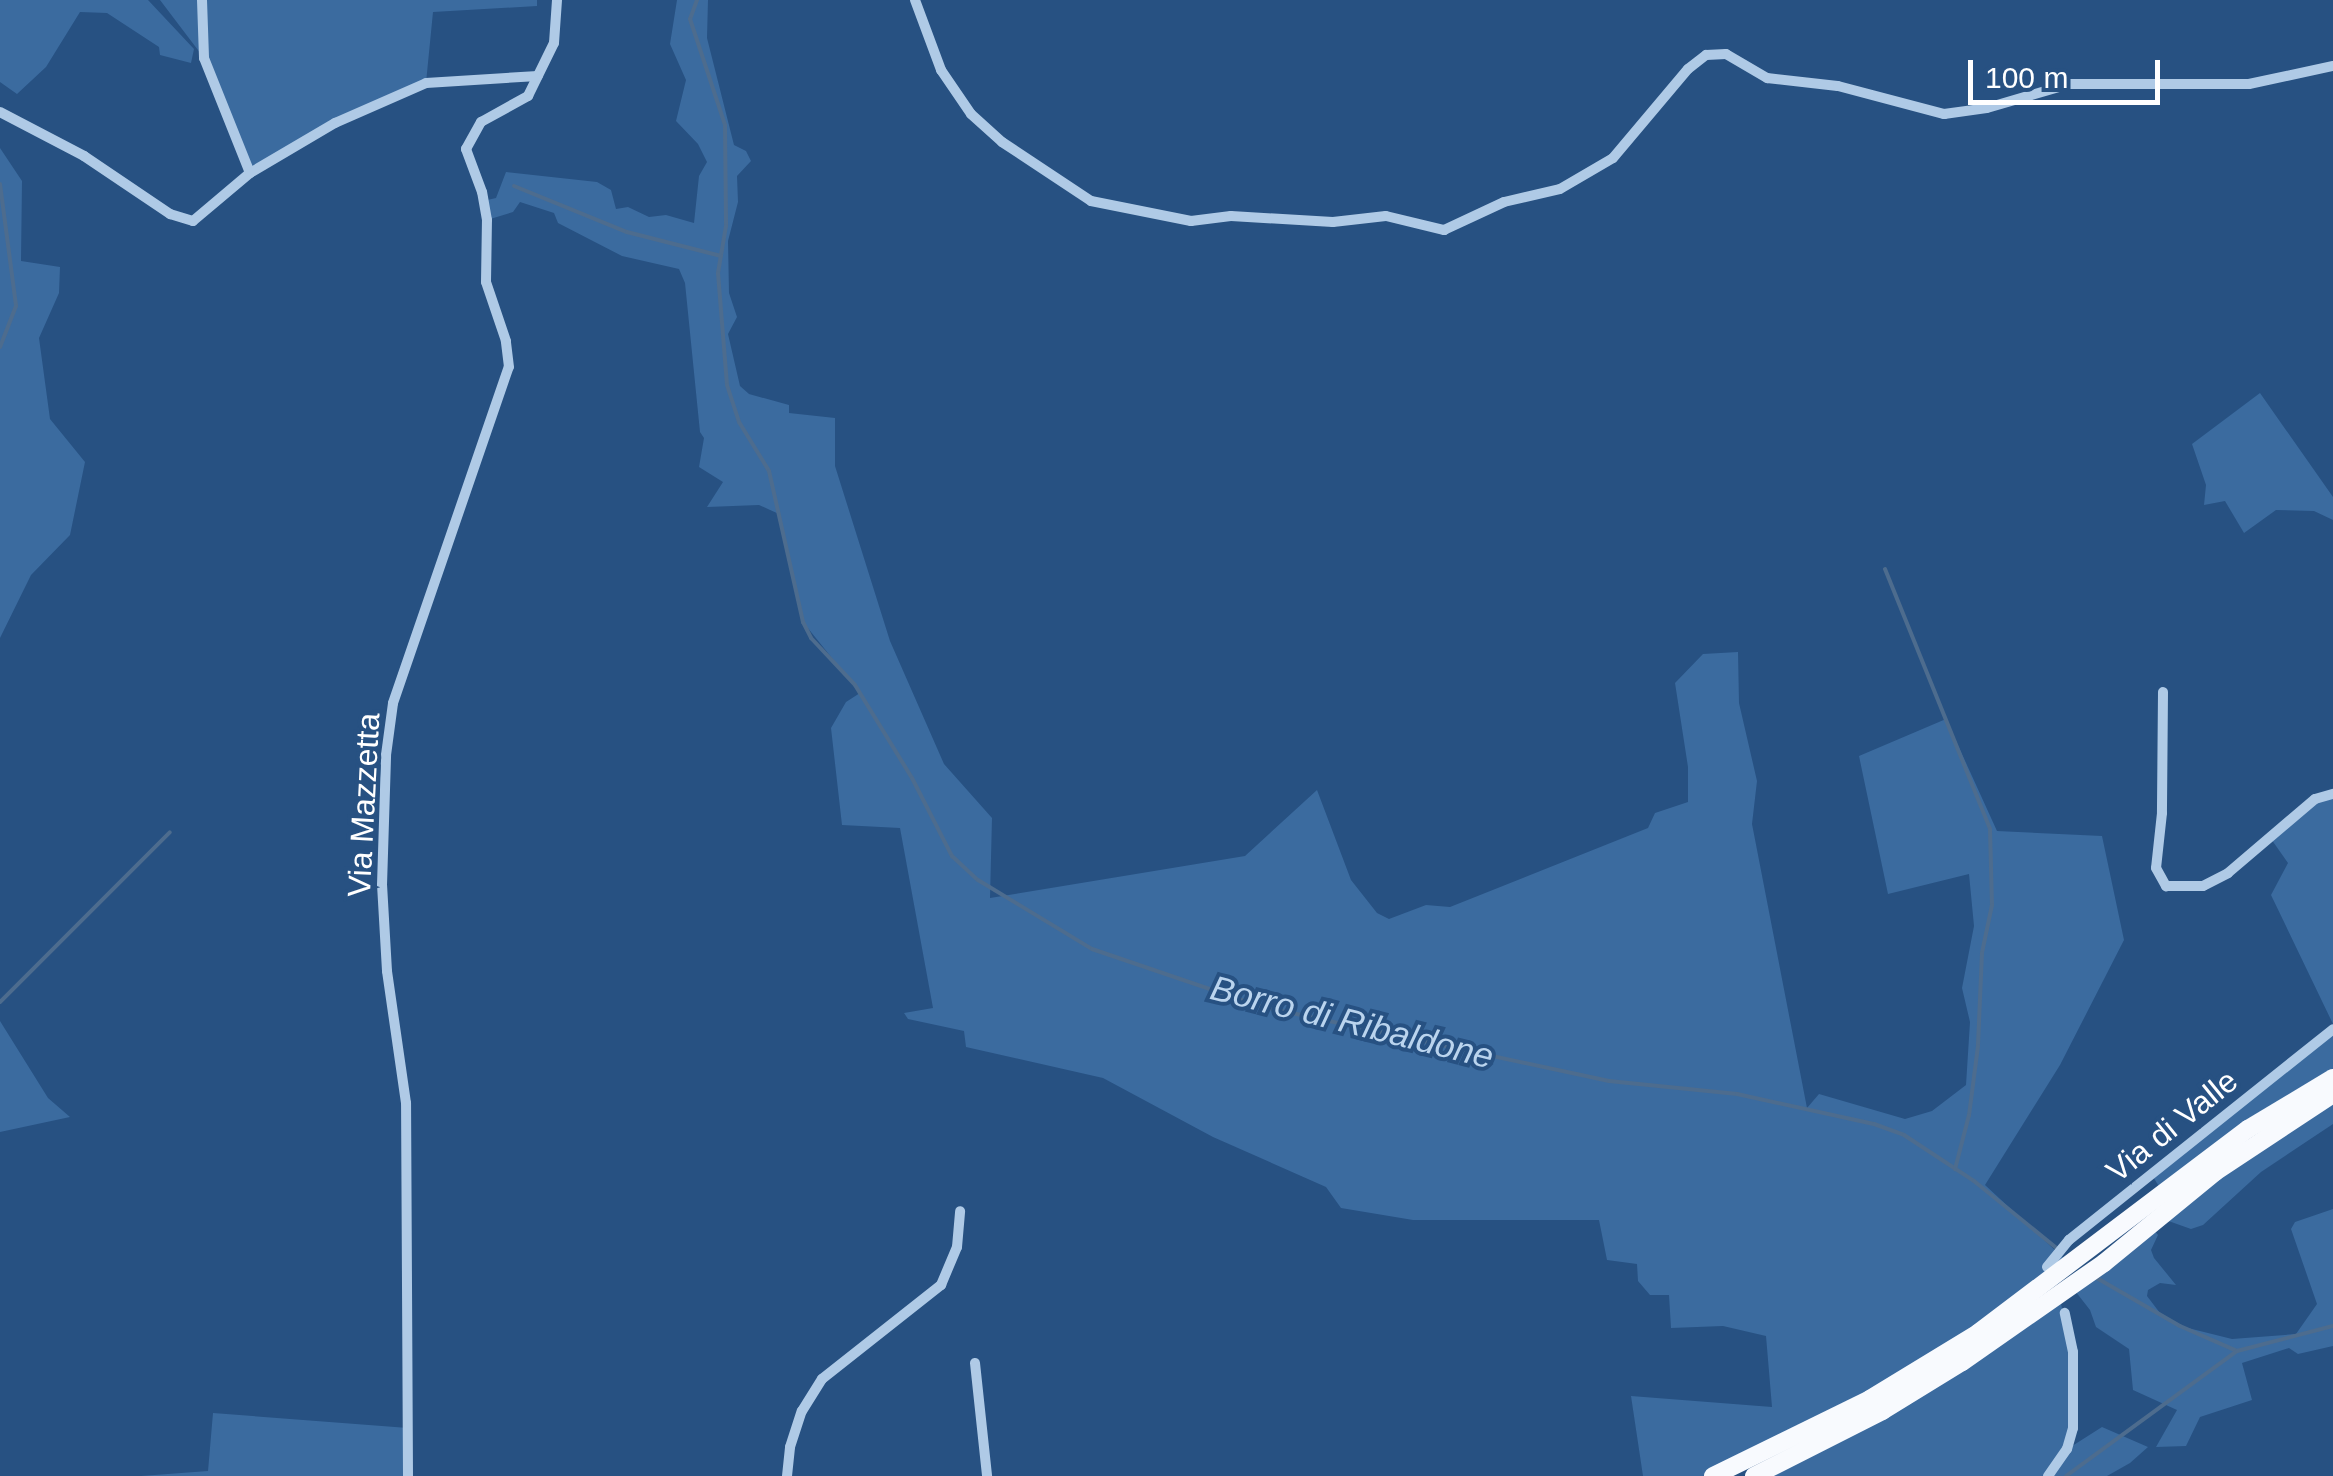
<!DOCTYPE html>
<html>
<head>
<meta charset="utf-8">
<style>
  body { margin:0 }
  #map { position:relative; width:2333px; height:1476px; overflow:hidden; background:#275182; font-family:Helvetica,sans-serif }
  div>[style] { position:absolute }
  .green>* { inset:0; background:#3b6b9f }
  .stream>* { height:4px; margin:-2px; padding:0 2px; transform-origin:2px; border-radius:2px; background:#4d6c8e }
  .minor>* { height:10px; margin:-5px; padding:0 5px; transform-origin:5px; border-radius:5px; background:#afcae6 }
  .trunk>* { height:18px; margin:-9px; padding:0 9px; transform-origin:9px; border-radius:9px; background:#f8fafe }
  span { translate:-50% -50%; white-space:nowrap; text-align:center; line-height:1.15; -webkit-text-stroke:8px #275182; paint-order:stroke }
  .street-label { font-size:32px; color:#fff }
  .water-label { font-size:35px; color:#bad4ee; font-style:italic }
  .scale { position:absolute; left:1968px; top:60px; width:192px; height:45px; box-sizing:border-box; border:5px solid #fff; border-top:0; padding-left:12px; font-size:30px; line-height:35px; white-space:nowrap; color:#fff; -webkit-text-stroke:8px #275182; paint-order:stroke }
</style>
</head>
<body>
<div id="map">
  <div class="green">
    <div style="clip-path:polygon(0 0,148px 0,194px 49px,191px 63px,160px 55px,159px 47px,107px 13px,80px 12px,46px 67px,17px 94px,0 82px)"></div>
    <div style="clip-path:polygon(160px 0,537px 0,537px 6px,433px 12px,426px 83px,335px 123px,250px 173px,204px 58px)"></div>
    <div style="clip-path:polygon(677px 0,708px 0,707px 38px,734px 145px,746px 151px,751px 161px,737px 176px,738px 202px,728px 241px,729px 293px,737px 317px,728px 334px,740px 386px,749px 394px,789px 405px,789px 413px,835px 418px,835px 466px,890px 641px,944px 764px,992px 818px,990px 898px,1245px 856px,1317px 790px,1351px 880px,1377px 913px,1389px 919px,1426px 905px,1450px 907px,1648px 828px,1655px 813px,1688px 802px,1688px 767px,1675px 683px,1703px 654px,1738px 652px,1739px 703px,1757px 781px,1752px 824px,1807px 1108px,1819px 1094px,1905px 1119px,1932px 1111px,1966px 1085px,1970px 1022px,1962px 988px,1974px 926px,1969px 874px,1888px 894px,1859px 756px,1946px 719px,1997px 831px,2102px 836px,2124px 940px,2060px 1065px,1985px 1185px,2071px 1265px,1978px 1333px,1713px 1476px,1643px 1476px,1631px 1396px,1772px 1407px,1766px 1336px,1723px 1326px,1671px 1328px,1669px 1295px,1650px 1295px,1638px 1281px,1637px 1264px,1607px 1260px,1599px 1220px,1413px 1220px,1341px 1208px,1326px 1187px,1213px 1137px,1103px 1078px,966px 1047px,964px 1031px,908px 1019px,904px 1013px,933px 1008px,900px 828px,842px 825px,831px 728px,846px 702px,860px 693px,803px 622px,779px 514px,759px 505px,707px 507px,723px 482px,699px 467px,704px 438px,700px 432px,685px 283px,679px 269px,622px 256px,558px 223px,554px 213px,520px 202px,513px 212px,487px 220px,483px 201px,496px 198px,506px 172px,597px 182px,611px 190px,616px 209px,628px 207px,649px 217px,666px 215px,694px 223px,699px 176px,707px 162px,698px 144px,676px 121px,686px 80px,670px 44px)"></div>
    <div style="clip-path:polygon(0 148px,22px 181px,21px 261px,60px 267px,59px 293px,39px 338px,50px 419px,85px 462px,70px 535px,31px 575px,0 638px)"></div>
    <div style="clip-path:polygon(2260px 393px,2333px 497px,2333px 520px,2314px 511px,2276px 510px,2244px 533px,2225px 501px,2204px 505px,2206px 485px,2192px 444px)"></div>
    <div style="clip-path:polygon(2333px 794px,2333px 1024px,2271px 895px,2288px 863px,2269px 836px,2315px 799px)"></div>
    <div style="clip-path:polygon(0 1021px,48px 1098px,70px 1117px,0 1132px)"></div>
    <div style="clip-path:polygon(2333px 1029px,2333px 1078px,2163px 1193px,2152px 1175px)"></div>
    <div style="clip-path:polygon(2333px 1094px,2333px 1124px,2261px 1172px,2203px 1225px,2191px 1229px,2160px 1218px)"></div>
    <div style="clip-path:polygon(2333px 1209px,2333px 1346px,2298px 1354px,2289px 1348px,2242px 1363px,2252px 1400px,2200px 1417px,2186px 1446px,2156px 1447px,2177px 1410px,2133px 1390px,2129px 1349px,2096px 1327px,2090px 1310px,2072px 1287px,2150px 1225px,2158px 1235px,2151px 1250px,2154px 1258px,2176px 1285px,2160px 1283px,2148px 1290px,2147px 1296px,2163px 1317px,2180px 1326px,2232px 1339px,2296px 1334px,2317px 1304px,2291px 1229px,2295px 1222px)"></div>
    <div style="clip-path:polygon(2059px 1296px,2073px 1352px,2069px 1448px,2102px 1427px,2148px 1447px,2130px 1463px,2107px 1476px,1754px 1476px)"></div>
    <div style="clip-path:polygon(213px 1413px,408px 1428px,408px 1476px,141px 1476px,208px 1471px)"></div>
  </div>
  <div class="stream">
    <div style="left:697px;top:0;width:20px;rotate:110deg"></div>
    <div style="left:690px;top:19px;width:112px;rotate:71.7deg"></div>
    <div style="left:725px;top:125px;width:101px;rotate:89.4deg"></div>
    <div style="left:726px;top:226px;width:48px;rotate:99.7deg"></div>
    <div style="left:718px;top:273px;width:112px;rotate:85.4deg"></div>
    <div style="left:727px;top:385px;width:39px;rotate:72deg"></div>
    <div style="left:739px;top:422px;width:57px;rotate:58.5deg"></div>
    <div style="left:769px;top:471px;width:155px;rotate:77.3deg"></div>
    <div style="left:803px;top:622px;width:18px;rotate:63deg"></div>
    <div style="left:811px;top:638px;width:64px;rotate:46.9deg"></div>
    <div style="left:855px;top:685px;width:109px;rotate:58.5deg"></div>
    <div style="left:912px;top:778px;width:88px;rotate:62.9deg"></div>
    <div style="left:952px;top:856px;width:35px;rotate:43deg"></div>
    <div style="left:978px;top:880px;width:133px;rotate:31.2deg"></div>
    <div style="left:1092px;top:949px;width:176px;rotate:18.8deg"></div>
    <div style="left:1259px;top:1006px;width:358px;rotate:12.1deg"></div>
    <div style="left:1609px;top:1081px;width:129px;rotate:5.8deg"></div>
    <div style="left:1737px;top:1094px;width:140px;rotate:12.4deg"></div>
    <div style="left:1874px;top:1124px;width:32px;rotate:20deg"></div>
    <div style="left:1904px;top:1135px;width:84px;rotate:33.3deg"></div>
    <div style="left:1974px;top:1181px;width:111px;rotate:39.1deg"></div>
    <div style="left:0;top:184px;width:123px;rotate:82.5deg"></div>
    <div style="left:16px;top:306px;width:44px;rotate:111.3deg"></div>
    <div style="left:514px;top:186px;width:122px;rotate:22.2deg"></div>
    <div style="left:627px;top:232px;width:97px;rotate:14.3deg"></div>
    <div style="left:1885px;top:569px;width:280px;rotate:68deg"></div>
    <div style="left:1990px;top:829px;width:76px;rotate:88.5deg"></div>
    <div style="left:1992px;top:905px;width:49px;rotate:101.8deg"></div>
    <div style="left:1982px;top:953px;width:93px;rotate:92.5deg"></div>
    <div style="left:1978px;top:1046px;width:70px;rotate:97.4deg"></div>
    <div style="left:1969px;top:1115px;width:56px;rotate:104.5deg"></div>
    <div style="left:0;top:1002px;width:240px;rotate:-45deg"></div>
    <div style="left:2095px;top:1277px;width:98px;rotate:30deg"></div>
    <div style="left:2180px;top:1326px;width:62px;rotate:23.7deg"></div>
    <div style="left:2066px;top:1476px;width:212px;rotate:-36.2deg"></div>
    <div style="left:2237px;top:1351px;width:99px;rotate:-14.6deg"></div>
  </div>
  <div class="minor">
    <div style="left:202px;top:0;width:58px;rotate:88deg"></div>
    <div style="left:204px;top:58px;width:124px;rotate:68.2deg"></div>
    <div style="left:915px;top:0;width:75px;rotate:69.6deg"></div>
    <div style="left:941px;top:70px;width:53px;rotate:55.7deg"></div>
    <div style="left:971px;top:114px;width:42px;rotate:42.1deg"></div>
    <div style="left:1002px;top:142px;width:107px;rotate:33.5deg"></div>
    <div style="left:1091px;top:201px;width:102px;rotate:11.3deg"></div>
    <div style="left:1191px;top:221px;width:40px;rotate:-7.1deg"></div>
    <div style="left:1231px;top:216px;width:102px;rotate:3.4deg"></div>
    <div style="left:1333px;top:222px;width:53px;rotate:-6.5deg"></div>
    <div style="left:1386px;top:216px;width:60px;rotate:13.6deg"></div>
    <div style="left:1444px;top:230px;width:66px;rotate:-25deg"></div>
    <div style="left:1504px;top:202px;width:57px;rotate:-13.1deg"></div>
    <div style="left:1560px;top:189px;width:61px;rotate:-30.3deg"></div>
    <div style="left:1613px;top:158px;width:116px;rotate:-49.9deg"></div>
    <div style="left:1688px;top:69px;width:23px;rotate:-38deg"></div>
    <div style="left:1706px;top:55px;width:20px;rotate:-3deg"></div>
    <div style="left:1726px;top:54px;width:48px;rotate:30.3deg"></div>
    <div style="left:1767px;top:78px;width:71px;rotate:6.4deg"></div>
    <div style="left:1838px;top:86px;width:110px;rotate:14.8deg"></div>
    <div style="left:1944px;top:114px;width:43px;rotate:-7.9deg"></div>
    <div style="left:1987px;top:108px;width:85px;rotate:-16.3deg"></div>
    <div style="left:2069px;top:84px;width:180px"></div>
    <div style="left:2249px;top:84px;width:86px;rotate:-12.1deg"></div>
    <div style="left:0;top:112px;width:95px;rotate:27.6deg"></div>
    <div style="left:84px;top:156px;width:104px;rotate:34deg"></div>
    <div style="left:170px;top:214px;width:24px;rotate:17deg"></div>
    <div style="left:193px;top:221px;width:75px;rotate:-40.1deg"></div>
    <div style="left:250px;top:173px;width:99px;rotate:-30.5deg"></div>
    <div style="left:335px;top:123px;width:99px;rotate:-23.7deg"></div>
    <div style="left:426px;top:83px;width:112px;rotate:-3.6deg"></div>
    <div style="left:2163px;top:692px;width:121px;rotate:90.5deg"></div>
    <div style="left:2162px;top:813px;width:55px;rotate:96.2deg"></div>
    <div style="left:2156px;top:868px;width:21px;rotate:61deg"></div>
    <div style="left:2166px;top:886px;width:37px"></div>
    <div style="left:2203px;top:886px;width:28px;rotate:-27deg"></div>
    <div style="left:2228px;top:873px;width:114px;rotate:-40.4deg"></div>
    <div style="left:2315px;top:799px;width:19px;rotate:-16deg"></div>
    <div style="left:2047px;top:1267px;width:35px;rotate:-51deg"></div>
    <div style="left:2069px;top:1240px;width:338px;rotate:-38.6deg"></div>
    <div style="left:975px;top:1363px;width:114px;rotate:83.9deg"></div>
    <div style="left:408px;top:1476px;width:373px;rotate:-90.3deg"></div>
    <div style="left:406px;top:1103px;width:133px;rotate:-98.2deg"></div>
    <div style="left:387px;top:971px;width:86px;rotate:-93.3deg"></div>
    <div style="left:382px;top:885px;width:130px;rotate:-88.2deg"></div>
    <div style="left:386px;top:755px;width:52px;rotate:-82.3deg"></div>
    <div style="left:393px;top:703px;width:355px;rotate:-71deg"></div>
    <div style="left:509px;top:367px;width:26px;rotate:-97deg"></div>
    <div style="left:506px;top:341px;width:62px;rotate:-108.7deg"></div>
    <div style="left:486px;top:282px;width:62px;rotate:-89.1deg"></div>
    <div style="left:487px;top:220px;width:28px;rotate:-100deg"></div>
    <div style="left:482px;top:192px;width:46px;rotate:-110.4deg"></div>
    <div style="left:466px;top:149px;width:31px;rotate:-61deg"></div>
    <div style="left:481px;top:122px;width:54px;rotate:-29deg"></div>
    <div style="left:528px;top:96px;width:59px;rotate:-63.9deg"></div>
    <div style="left:554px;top:43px;width:43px;rotate:-86deg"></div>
    <div style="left:787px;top:1476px;width:29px;rotate:-84deg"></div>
    <div style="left:790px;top:1447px;width:38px;rotate:-72deg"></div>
    <div style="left:802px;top:1411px;width:38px;rotate:-58deg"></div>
    <div style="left:822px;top:1379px;width:152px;rotate:-38.3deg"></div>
    <div style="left:941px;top:1285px;width:41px;rotate:-67.2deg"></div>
    <div style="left:957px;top:1247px;width:36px;rotate:-85deg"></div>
    <div style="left:2048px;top:1476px;width:33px;rotate:-55deg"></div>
    <div style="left:2067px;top:1449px;width:22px;rotate:-74deg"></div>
    <div style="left:2073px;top:1428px;width:76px;rotate:-90deg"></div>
    <div style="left:2073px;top:1352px;width:40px;rotate:-102deg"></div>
  </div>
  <div class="trunk">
    <div style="left:1713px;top:1476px;width:175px;rotate:-26.1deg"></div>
    <div style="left:1870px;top:1399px;width:127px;rotate:-31.4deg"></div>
    <div style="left:1978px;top:1333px;width:338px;rotate:-37.1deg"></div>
    <div style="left:2248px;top:1129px;width:99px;rotate:-31deg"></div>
    <div style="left:1754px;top:1476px;width:144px;rotate:-26.9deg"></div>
    <div style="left:1882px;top:1411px;width:94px;rotate:-31.5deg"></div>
    <div style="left:1962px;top:1362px;width:173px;rotate:-34.9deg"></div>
    <div style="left:2104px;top:1263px;width:144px;rotate:-39.3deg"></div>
    <div style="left:2215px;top:1172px;width:141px;rotate:-33.5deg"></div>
  </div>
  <div class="street-label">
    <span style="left:364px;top:805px;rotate:-87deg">Via Mazzetta</span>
    <span style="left:2172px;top:1126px;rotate:-39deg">Via di Valle</span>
  </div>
  <div class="water-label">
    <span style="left:1352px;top:1022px;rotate:14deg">Borro di Ribaldone</span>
  </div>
  <div class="scale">100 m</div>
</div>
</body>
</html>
